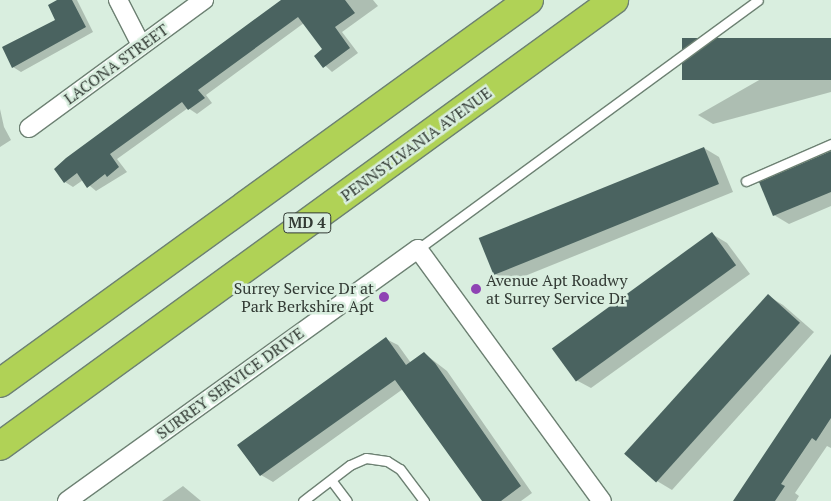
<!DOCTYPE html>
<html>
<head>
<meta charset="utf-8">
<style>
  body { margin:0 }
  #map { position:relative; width:831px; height:501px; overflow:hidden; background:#d9eedf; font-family:"PT Serif",serif }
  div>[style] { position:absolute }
  .shadow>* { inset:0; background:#0003 }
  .building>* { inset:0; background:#4a6360; transform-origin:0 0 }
  .roads { filter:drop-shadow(1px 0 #6d8173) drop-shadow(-1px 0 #6d8173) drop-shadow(0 1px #6d8173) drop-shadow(0 -1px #6d8173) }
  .lane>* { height:9px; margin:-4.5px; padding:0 4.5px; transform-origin:4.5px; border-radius:4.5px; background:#fff }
  .street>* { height:18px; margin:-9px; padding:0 9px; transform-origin:9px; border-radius:9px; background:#fff }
  .highway>* { height:28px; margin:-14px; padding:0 14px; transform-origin:14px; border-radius:14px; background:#b0d256 }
  .dots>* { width:14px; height:14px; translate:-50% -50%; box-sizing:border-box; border:2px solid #d9eedf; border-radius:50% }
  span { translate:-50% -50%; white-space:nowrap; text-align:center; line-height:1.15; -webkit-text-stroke:5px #d9eedf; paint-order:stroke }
  .shield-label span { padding:1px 4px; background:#d9eedf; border:1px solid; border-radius:4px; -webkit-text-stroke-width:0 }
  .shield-label { font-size:15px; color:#323a34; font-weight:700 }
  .street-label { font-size:16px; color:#323a34 }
  .poi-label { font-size:16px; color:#323a34 }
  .left { translate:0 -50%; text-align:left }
  .right { translate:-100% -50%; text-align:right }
</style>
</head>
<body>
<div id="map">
  <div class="shadow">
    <div style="clip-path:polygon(60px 0,77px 0,93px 32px,21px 72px,13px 67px,57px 20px)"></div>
    <div style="clip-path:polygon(283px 0,373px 0,378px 6px,342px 32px,358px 53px,332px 72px,315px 56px,324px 49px,304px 23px,206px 95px,212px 103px,197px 114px,188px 108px,117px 159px,127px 172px,96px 191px,83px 180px,73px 187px,65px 182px)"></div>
    <div style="clip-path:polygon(831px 39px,831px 92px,713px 124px,698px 115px)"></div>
    <div style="clip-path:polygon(0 109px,4px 127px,11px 140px,0 147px)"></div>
    <div style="clip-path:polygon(704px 148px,719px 157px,733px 192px,510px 282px,495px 274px)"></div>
    <div style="clip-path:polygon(831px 153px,831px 206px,789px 224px,774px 215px)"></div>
    <div style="clip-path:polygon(712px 234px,727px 243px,750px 274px,591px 388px,576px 380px)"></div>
    <div style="clip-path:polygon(768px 296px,783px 305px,814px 332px,672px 490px,657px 481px,626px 453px)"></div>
    <div style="clip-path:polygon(386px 339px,398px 345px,411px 363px,425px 354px,447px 371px,532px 493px,521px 501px,486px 501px,403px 389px,273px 482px,261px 475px,239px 445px)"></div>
    <div style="clip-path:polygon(831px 357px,831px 448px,827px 446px,795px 493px,799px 496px,796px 501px,735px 501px)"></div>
    <div style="clip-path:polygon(183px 486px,201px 501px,162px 501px)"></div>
  </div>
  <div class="building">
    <div style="clip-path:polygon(57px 0,72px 0,86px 27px,12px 68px,2px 47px,55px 20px,48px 5px)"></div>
    <div style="clip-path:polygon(281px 0,345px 0,355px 13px,335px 27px,350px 48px,323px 68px,314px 56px,322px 49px,298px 17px,198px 90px,205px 98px,188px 110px,182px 102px,110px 154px,119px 167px,107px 177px,105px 174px,87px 188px,77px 173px,64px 183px,54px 169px,66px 158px)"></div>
    <div style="left:831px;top:38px;width:42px;height:149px;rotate:90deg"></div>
    <div style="left:704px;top:147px;width:40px;height:243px;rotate:68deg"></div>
    <div style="clip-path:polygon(831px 151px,831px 192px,773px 216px,759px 182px)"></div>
    <div style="left:712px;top:232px;width:41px;height:198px;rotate:54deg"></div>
    <div style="left:768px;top:294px;width:43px;height:215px;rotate:42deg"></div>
    <div style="clip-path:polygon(386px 337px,406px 365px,424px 352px,435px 363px,521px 486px,501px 501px,482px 501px,395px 380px,260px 476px,237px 445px)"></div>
    <div style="clip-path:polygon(831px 354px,831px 418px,816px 441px,812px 438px,781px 484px,785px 486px,775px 501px,733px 501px)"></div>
  </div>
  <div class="roads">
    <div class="lane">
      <div style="left:746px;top:181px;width:93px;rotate:-23.5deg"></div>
      <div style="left:418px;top:249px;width:421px;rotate:-36.2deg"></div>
      <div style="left:331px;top:480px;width:26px;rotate:53deg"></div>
      <div style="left:303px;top:501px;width:59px;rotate:-37.5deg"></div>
      <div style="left:350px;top:465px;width:17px;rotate:-24deg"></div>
      <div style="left:366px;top:458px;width:21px;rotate:8deg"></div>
      <div style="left:387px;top:461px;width:15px;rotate:32deg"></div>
      <div style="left:400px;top:469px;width:40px;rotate:53deg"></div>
    </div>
    <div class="street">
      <div style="left:118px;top:0;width:51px;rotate:62.9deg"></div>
      <div style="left:29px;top:128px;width:217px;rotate:-36.2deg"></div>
      <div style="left:67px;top:501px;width:432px;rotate:-35.7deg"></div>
      <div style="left:418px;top:249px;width:312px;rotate:53.9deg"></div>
    </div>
    <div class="highway">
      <div style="left:0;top:383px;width:653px;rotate:-35.9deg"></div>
      <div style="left:0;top:446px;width:759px;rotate:-35.99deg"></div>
    </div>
  </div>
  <div class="dots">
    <div style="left:476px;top:289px;background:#8f43b4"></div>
    <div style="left:384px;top:297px;background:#8f43b4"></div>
  </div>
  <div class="shield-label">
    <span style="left:307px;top:223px">MD 4</span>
  </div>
  <div class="street-label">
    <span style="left:116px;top:64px;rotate:-36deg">LACONA STREET</span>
    <span style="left:416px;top:144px;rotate:-36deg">PENNSYLVANIA AVENUE</span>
    <span style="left:230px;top:383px;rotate:-36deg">SURREY SERVICE DRIVE</span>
  </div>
  <div class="poi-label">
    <span class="left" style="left:486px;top:289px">Avenue Apt Roadwy<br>at Surrey Service Dr</span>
    <span class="right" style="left:374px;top:297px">Surrey Service Dr at<br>Park Berkshire Apt</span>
  </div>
</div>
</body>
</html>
